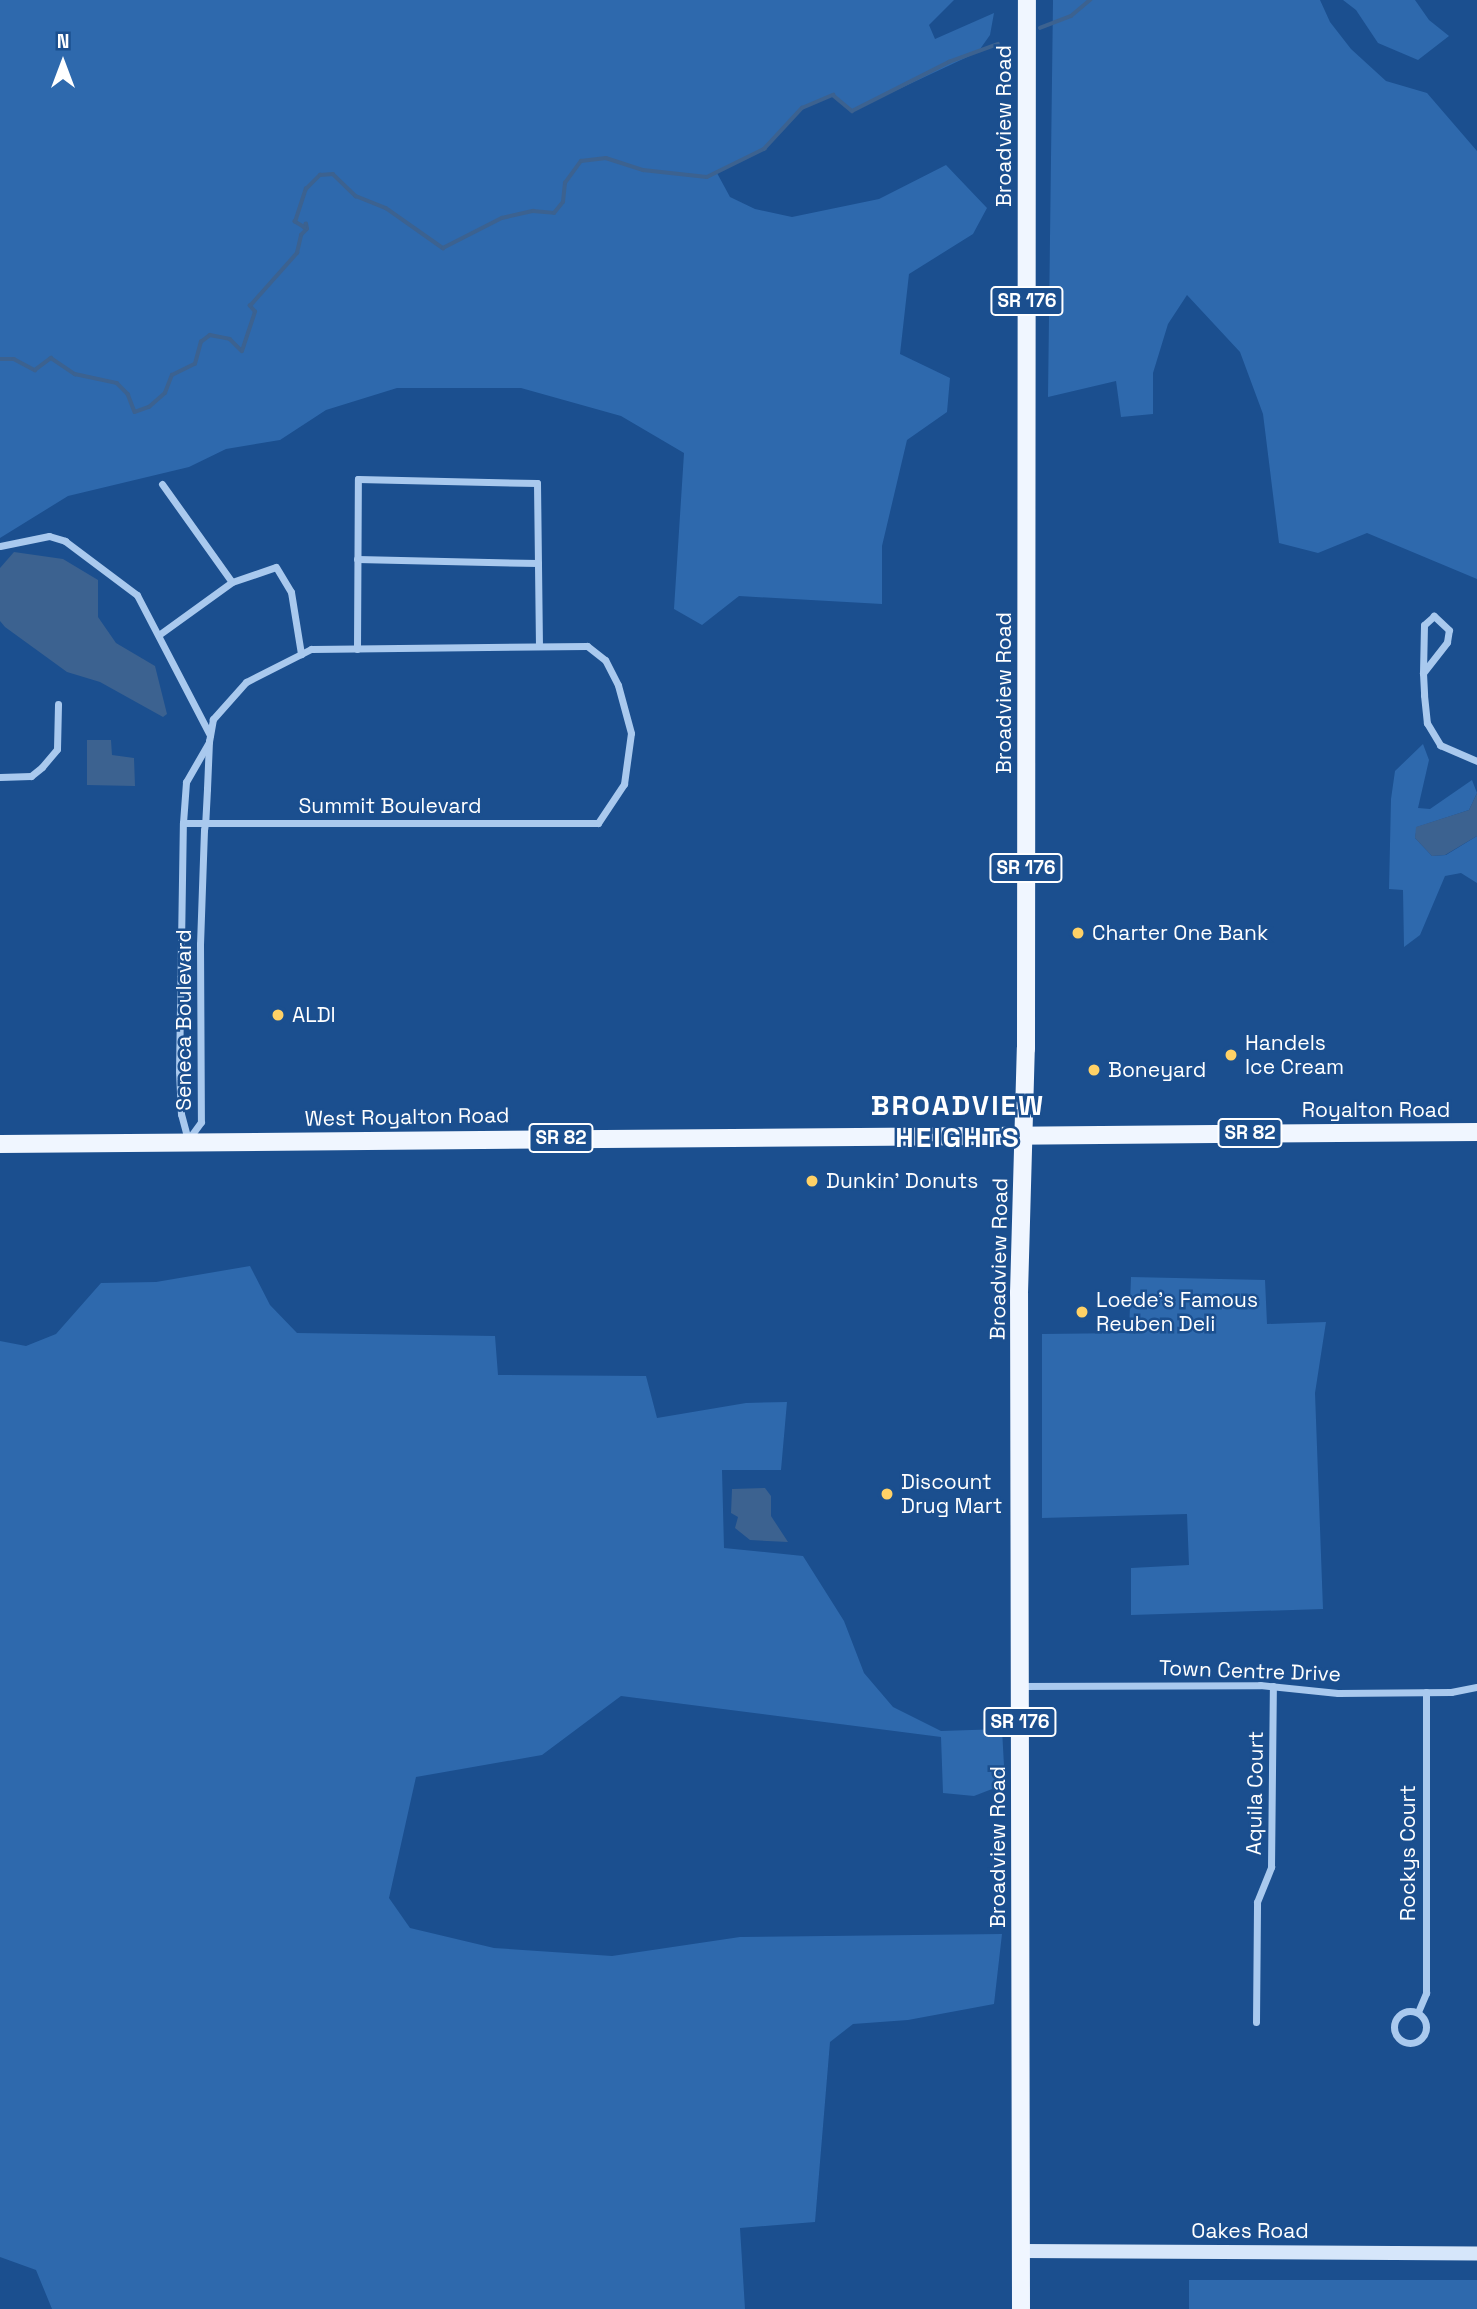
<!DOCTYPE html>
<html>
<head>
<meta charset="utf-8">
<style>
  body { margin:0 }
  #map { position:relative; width:1477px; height:2309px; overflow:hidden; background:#1b4f8f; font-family:"Space Grotesk",sans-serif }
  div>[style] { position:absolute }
  .green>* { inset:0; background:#2e69ad; transform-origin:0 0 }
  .water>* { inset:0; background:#3c6290 }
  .stream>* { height:3.5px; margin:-1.75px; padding:0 1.75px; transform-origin:1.75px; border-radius:1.75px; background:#3c6290 }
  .street>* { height:7px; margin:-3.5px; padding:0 3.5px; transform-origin:3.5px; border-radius:3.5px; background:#a9c9ee }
  .street>.ring { margin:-3.5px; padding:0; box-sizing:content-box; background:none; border:7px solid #a9c9ee; border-radius:50% }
  .secondary>* { height:14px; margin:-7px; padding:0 7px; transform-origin:7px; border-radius:7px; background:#d6e6fa }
  .primary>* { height:18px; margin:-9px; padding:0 9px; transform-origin:9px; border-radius:9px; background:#f0f6ff }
  .dots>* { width:19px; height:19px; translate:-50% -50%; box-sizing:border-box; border:4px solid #1b4f8f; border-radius:50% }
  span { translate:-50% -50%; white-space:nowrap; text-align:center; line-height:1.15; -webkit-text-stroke:5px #1b4f8f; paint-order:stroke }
  .shield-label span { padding:2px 5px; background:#1b4f8f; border:2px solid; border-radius:5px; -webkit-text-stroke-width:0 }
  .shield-label { font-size:19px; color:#fff; font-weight:700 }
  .street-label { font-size:21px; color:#fff }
  .poi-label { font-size:21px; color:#fff }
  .left { translate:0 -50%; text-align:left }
  .district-label { font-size:28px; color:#fff; font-weight:700; letter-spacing:2px }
  .north { position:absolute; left:28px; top:28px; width:70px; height:70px; -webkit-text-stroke:5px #1b4f8f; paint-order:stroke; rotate:0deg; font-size:19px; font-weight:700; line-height:28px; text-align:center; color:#fff }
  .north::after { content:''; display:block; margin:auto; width:24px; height:32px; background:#fff; clip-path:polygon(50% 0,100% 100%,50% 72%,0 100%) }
</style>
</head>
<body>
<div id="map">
  <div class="green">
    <div style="clip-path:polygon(0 0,954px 0,929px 25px,935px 39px,994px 13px,990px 35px,978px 52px,852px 111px,833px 95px,802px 108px,764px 149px,717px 173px,730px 197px,755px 209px,792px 217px,879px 199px,946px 165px,987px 208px,973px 234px,909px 274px,900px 354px,950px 378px,947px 412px,907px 440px,882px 546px,882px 604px,739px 596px,702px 625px,674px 609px,684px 453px,621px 416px,521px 388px,397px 388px,326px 410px,280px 440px,226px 449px,189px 467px,68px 496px,0 538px)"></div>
    <div style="clip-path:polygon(1053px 0,1320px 0,1330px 22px,1351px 49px,1386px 81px,1427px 93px,1477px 151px,1477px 579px,1367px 533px,1318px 553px,1279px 543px,1263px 414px,1240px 352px,1187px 295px,1168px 324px,1153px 373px,1153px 414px,1121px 417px,1116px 381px,1048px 397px)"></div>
    <div style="clip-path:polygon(1343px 0,1415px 0,1429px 20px,1449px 36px,1418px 60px,1378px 43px,1356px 10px)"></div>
    <div style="clip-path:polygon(1423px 744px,1429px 760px,1418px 808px,1430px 809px,1472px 780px,1477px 793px,1469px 810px,1417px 827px,1415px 838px,1432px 856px,1446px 855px,1477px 836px,1477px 883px,1461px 873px,1445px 876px,1420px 935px,1404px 947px,1403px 890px,1389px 889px,1391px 799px,1395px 771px)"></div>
    <div style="clip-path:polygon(250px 1266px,270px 1305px,297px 1333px,495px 1336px,498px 1375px,646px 1376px,657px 1418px,746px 1403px,787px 1402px,781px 1470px,722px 1470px,724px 1548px,803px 1556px,844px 1621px,864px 1673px,893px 1707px,941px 1731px,1002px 1729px,1005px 1784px,974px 1796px,943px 1793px,941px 1737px,621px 1696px,542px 1755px,416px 1777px,389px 1898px,410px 1928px,494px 1948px,612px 1956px,740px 1937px,1002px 1934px,994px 2004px,908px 2020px,853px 2024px,830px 2042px,815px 2222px,740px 2228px,745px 2309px,52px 2309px,36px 2270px,0 2257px,0 1341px,26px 1346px,56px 1334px,101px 1283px,156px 1282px)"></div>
    <div style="clip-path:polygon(1131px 1277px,1265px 1280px,1267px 1324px,1326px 1322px,1315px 1393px,1323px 1609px,1131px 1615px,1131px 1568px,1189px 1565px,1187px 1514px,1042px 1518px,1042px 1334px,1129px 1333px)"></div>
    <div style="left:1189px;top:2280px;width:288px;height:29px"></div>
  </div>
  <div class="water">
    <div style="clip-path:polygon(14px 552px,63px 559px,98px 580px,98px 617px,116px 643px,155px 666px,167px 714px,163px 717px,100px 682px,67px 672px,5px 627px,0 621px,0 568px)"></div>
    <div style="clip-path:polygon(87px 740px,111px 740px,112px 755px,134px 758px,135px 786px,87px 785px)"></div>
    <div style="clip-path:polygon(1477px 793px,1477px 836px,1445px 855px,1432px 856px,1415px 838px,1416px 827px,1469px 810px)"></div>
    <div style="clip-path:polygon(765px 1488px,771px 1496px,771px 1516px,788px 1542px,750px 1540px,735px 1528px,738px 1517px,731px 1513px,732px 1489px)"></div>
  </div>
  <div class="stream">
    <div style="left:1040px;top:28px;width:33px;rotate:-21deg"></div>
    <div style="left:1071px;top:16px;width:25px;rotate:-40deg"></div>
    <div style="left:0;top:359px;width:14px"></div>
    <div style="left:14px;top:359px;width:24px;rotate:28deg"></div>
    <div style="left:35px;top:370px;width:20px;rotate:-37deg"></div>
    <div style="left:51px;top:358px;width:29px;rotate:34deg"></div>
    <div style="left:75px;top:374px;width:43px;rotate:12.1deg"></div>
    <div style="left:117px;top:383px;width:16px;rotate:45deg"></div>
    <div style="left:128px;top:394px;width:19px;rotate:69deg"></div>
    <div style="left:135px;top:412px;width:15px;rotate:-20deg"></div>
    <div style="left:149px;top:407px;width:21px;rotate:-41deg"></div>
    <div style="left:165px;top:393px;width:19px;rotate:-69deg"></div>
    <div style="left:172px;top:375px;width:25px;rotate:-26deg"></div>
    <div style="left:195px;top:364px;width:23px;rotate:-75deg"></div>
    <div style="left:201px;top:342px;width:11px;rotate:-38deg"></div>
    <div style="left:210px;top:335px;width:20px;rotate:11deg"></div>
    <div style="left:230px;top:339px;width:17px;rotate:45deg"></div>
    <div style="left:242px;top:351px;width:41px;rotate:-71.6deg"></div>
    <div style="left:255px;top:312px;width:8px;rotate:-130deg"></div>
    <div style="left:250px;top:306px;width:71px;rotate:-48.4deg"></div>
    <div style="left:297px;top:253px;width:18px;rotate:-77deg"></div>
    <div style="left:301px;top:235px;width:8px;rotate:-45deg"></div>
    <div style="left:307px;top:229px;width:5px;rotate:-101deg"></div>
    <div style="left:306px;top:224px;width:4px;rotate:104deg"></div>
    <div style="left:305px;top:228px;width:12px;rotate:-149deg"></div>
    <div style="left:295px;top:222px;width:35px;rotate:-72deg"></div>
    <div style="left:306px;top:189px;width:20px;rotate:-45deg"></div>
    <div style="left:320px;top:175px;width:13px;rotate:-4deg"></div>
    <div style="left:333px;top:174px;width:32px;rotate:44deg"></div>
    <div style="left:356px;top:196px;width:32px;rotate:22deg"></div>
    <div style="left:386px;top:208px;width:70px;rotate:35.1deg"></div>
    <div style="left:443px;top:248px;width:66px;rotate:-27deg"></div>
    <div style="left:502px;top:218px;width:32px;rotate:-13deg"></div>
    <div style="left:533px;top:211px;width:21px;rotate:5deg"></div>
    <div style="left:554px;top:213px;width:14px;rotate:-51deg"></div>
    <div style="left:563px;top:202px;width:19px;rotate:-84deg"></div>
    <div style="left:565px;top:183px;width:27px;rotate:-54deg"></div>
    <div style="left:581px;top:161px;width:25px;rotate:-7deg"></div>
    <div style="left:606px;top:158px;width:39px;rotate:18deg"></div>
    <div style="left:643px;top:170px;width:64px;rotate:6.2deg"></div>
    <div style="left:707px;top:177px;width:64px;rotate:-26.2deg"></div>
    <div style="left:764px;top:149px;width:56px;rotate:-47.2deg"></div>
    <div style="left:802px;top:108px;width:34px;rotate:-23deg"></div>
    <div style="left:833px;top:95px;width:25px;rotate:40deg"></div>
    <div style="left:852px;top:111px;width:109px;rotate:-26.8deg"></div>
    <div style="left:949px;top:62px;width:52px;rotate:-20.2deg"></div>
  </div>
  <div class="street">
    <div style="left:162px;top:484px;width:120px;rotate:54.5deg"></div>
    <div style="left:0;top:546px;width:50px;rotate:-11.5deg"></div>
    <div style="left:49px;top:536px;width:17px;rotate:17deg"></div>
    <div style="left:65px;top:541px;width:90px;rotate:36.9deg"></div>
    <div style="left:137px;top:595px;width:158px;rotate:62.5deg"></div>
    <div style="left:357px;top:559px;width:181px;rotate:1.3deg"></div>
    <div style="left:160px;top:634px;width:89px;rotate:-35.8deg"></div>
    <div style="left:232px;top:582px;width:46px;rotate:-18.8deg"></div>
    <div style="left:276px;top:567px;width:29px;rotate:59deg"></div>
    <div style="left:291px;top:592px;width:63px;rotate:80.8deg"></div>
    <div style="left:357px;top:649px;width:170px;rotate:-89.7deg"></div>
    <div style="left:358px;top:479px;width:179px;rotate:1.3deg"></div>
    <div style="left:537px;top:483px;width:163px;rotate:89.3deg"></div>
    <div style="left:1423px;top:673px;width:39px;rotate:-52deg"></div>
    <div style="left:1447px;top:642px;width:12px;rotate:-81deg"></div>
    <div style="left:1449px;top:630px;width:21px;rotate:-137deg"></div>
    <div style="left:1434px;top:616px;width:13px;rotate:138deg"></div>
    <div style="left:1424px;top:625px;width:48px;rotate:91.2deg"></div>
    <div style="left:1423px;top:673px;width:22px;rotate:87deg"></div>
    <div style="left:1424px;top:695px;width:28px;rotate:84deg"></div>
    <div style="left:1427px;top:723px;width:26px;rotate:59deg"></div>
    <div style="left:1440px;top:745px;width:40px;rotate:23.4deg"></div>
    <div style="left:0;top:777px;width:31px;rotate:-2deg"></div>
    <div style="left:31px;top:776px;width:14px;rotate:-39deg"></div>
    <div style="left:42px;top:767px;width:23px;rotate:-50deg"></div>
    <div style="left:57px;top:749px;width:45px;rotate:-88.7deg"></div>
    <div style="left:183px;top:823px;width:415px"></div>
    <div style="left:598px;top:823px;width:47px;rotate:-56.3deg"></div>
    <div style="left:624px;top:784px;width:51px;rotate:-82.2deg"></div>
    <div style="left:631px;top:733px;width:50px;rotate:-105.2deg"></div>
    <div style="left:618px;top:685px;width:28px;rotate:-117deg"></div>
    <div style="left:605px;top:660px;width:23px;rotate:-142deg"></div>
    <div style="left:587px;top:646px;width:276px;rotate:179.4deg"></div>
    <div style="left:311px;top:649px;width:73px;rotate:153.1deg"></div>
    <div style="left:246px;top:682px;width:50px;rotate:131.7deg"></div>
    <div style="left:213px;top:719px;width:22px;rotate:100deg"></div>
    <div style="left:209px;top:741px;width:48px;rotate:92.4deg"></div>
    <div style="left:207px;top:789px;width:34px;rotate:93deg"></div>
    <div style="left:205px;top:823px;width:7px;rotate:98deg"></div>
    <div style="left:204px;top:830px;width:114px;rotate:92deg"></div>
    <div style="left:200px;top:944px;width:178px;rotate:89.7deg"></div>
    <div style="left:201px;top:1122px;width:22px;rotate:126deg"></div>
    <div style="left:188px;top:1140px;width:27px;rotate:-105deg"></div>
    <div style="left:181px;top:1114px;width:43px;rotate:-92.7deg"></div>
    <div style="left:179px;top:1071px;width:248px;rotate:-89.1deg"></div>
    <div style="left:183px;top:823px;width:41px;rotate:-85.8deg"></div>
    <div style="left:186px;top:782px;width:46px;rotate:-60.1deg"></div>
    <div style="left:1020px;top:1686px;width:240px;rotate:-0.2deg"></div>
    <div style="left:1260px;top:1685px;width:78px;rotate:5.9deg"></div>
    <div style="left:1338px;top:1693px;width:113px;rotate:-0.5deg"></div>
    <div style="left:1451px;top:1692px;width:26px;rotate:-11deg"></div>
    <div class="ring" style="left:1394px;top:2011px;width:25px;height:25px"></div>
    <div style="left:1418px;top:2012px;width:21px;rotate:-67deg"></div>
    <div style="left:1426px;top:1993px;width:301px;rotate:-90deg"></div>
    <div style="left:1256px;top:2022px;width:120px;rotate:-89.5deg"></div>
    <div style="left:1257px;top:1902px;width:38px;rotate:-68deg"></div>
    <div style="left:1271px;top:1867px;width:181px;rotate:-89.4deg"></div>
  </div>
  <div class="secondary">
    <div style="left:1022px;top:2251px;width:455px;rotate:0.3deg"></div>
  </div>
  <div class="primary">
    <div style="left:0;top:1144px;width:1477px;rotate:-0.47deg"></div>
    <div style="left:1021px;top:2309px;width:1016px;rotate:-90.11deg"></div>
    <div style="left:1019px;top:1293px;width:244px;rotate:-88.4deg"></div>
    <div style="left:1026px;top:1049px;width:1049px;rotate:-89.95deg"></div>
  </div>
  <div class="dots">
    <div style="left:1078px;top:933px;background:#ffd166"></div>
    <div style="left:278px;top:1015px;background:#ffd166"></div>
    <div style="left:1231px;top:1055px;background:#ffd166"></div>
    <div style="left:1094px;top:1070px;background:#ffd166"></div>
    <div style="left:812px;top:1181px;background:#ffd166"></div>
    <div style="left:1082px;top:1312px;background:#ffd166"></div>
    <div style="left:887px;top:1494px;background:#ffd166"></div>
  </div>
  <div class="shield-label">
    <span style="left:1027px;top:301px">SR 176</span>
    <span style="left:1026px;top:868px">SR 176</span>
    <span style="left:1250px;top:1133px">SR 82</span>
    <span style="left:561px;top:1138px">SR 82</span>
    <span style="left:1020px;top:1722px">SR 176</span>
  </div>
  <div class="street-label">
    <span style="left:1004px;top:126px;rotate:-90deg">Broadview Road</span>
    <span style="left:1004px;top:693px;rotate:-90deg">Broadview Road</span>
    <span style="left:390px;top:806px">Summit Boulevard</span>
    <span style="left:184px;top:1020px;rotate:-90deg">Seneca Boulevard</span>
    <span style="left:1376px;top:1110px">Royalton Road</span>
    <span style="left:407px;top:1117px;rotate:-1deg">West Royalton Road</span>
    <span style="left:999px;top:1259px;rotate:-89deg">Broadview Road</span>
    <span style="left:1250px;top:1671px;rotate:2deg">Town Centre Drive</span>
    <span style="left:1255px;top:1793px;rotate:-89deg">Aquila Court</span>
    <span style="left:998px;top:1847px;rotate:-90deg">Broadview Road</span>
    <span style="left:1408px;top:1853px;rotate:-90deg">Rockys Court</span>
    <span style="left:1250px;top:2231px">Oakes Road</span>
  </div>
  <div class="poi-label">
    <span class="left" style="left:1092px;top:933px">Charter One Bank</span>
    <span class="left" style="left:292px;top:1015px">ALDI</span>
    <span class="left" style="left:1245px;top:1055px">Handels<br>Ice Cream</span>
    <span class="left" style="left:1108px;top:1070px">Boneyard</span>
    <span class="left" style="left:826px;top:1181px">Dunkin' Donuts</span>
    <span class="left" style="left:1096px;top:1312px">Loede's Famous<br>Reuben Deli</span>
    <span class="left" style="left:901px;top:1494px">Discount<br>Drug Mart</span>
  </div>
  <div class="district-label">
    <span style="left:958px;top:1121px">BROADVIEW<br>HEIGHTS</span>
  </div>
  <div class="north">N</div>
</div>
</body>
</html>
